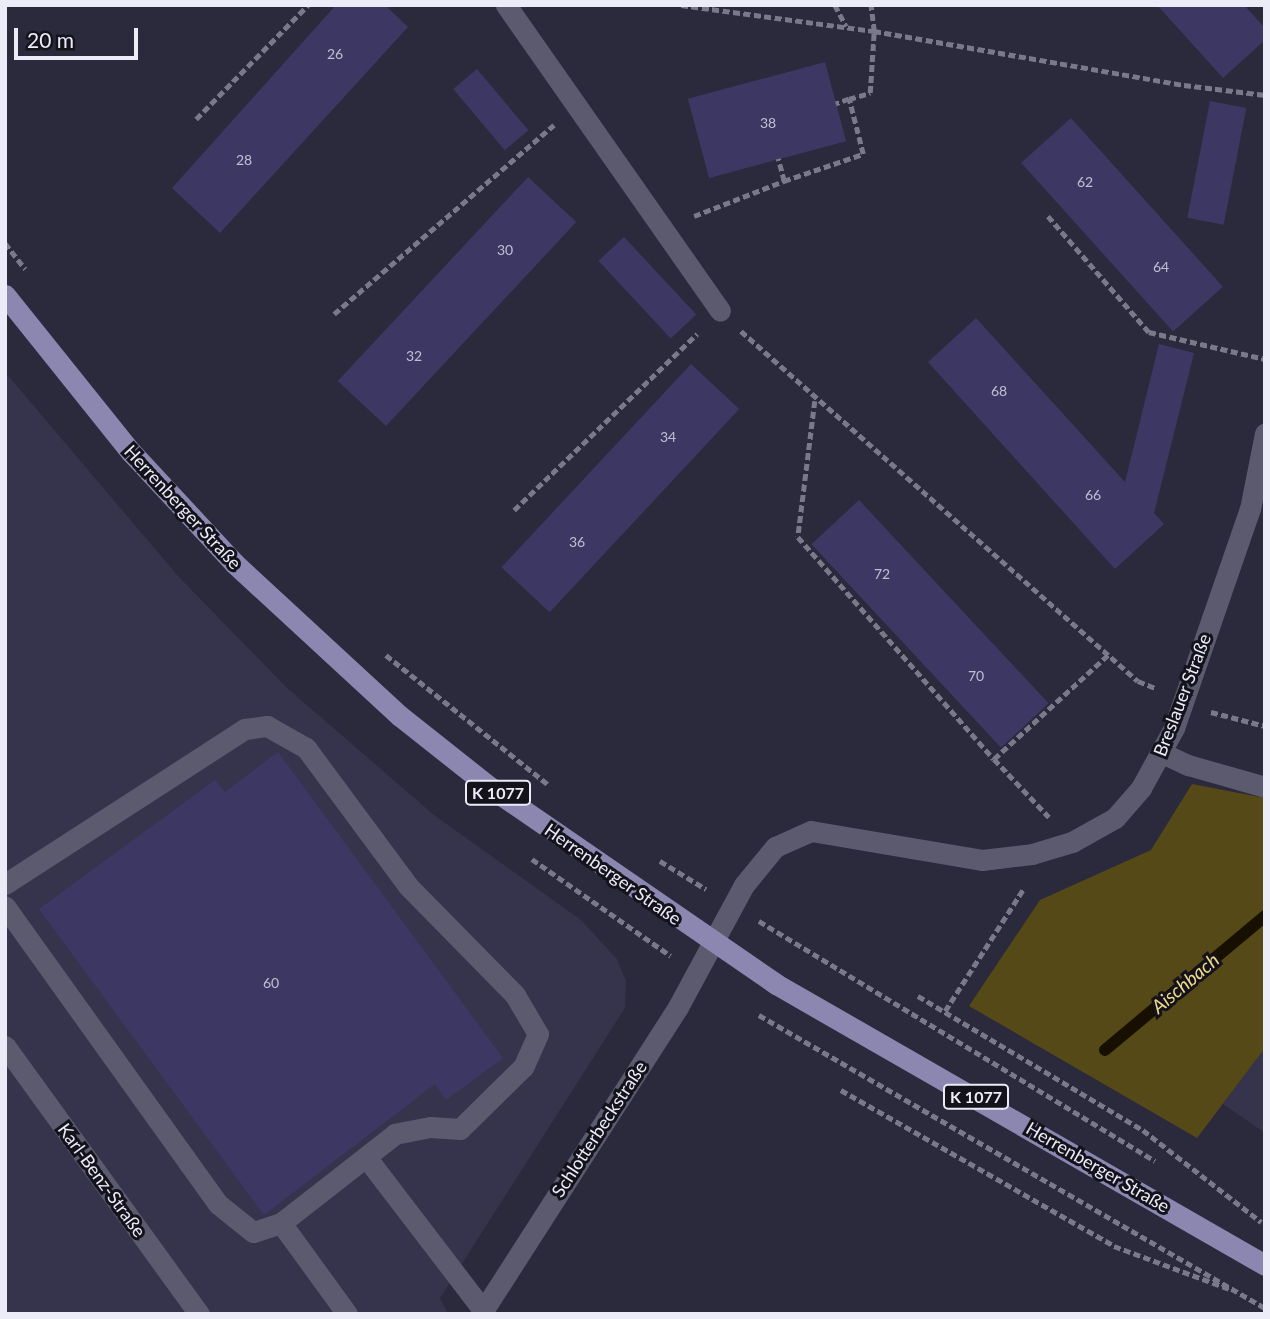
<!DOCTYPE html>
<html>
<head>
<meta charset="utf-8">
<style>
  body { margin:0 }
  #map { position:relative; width:1270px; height:1319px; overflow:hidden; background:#2b293c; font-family:Lato,sans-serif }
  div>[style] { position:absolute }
  .built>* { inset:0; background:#36334c }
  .green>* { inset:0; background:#564918 }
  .stream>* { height:12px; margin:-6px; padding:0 6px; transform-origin:6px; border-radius:6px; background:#171000 }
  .building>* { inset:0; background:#3d3763; transform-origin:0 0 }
  .path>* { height:4.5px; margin-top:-2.25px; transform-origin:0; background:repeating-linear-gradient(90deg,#7b7989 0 7px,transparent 0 10.5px) }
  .minor>* { height:21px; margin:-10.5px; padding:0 10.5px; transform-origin:10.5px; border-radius:10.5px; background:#5c5a6f }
  .major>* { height:21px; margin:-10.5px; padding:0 10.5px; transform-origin:10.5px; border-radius:10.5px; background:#8b87b1 }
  span { translate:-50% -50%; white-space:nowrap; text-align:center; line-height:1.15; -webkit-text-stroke:6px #14131c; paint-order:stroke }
  .number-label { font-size:14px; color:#c0bed3 }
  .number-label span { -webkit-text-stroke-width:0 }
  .shield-label span { padding:2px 5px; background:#14131c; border:2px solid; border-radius:5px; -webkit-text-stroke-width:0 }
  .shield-label { font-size:16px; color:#ecebf8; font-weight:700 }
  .street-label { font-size:18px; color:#ecebf8 }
  .water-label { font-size:19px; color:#f1db89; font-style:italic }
  .frame { position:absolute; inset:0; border:7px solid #ecebf8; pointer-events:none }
  .scale { position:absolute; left:14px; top:28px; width:124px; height:32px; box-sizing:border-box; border:4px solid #ecebf8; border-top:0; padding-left:9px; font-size:21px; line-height:24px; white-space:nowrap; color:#ecebf8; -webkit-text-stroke:5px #14131c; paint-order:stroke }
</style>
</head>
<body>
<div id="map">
  <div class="built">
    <div style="clip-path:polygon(5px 372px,178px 576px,286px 687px,434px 815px,581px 920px,617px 959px,626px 981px,625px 1008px,440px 1298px,448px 1314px,5px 1314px)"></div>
    <div style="clip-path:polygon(1265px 1048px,1265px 1133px,1223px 1104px)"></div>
  </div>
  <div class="green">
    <div style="clip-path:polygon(1192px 784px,1265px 798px,1265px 1048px,1197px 1138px,969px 1006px,1040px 900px,1151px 850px)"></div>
  </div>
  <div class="stream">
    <div style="left:1105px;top:1050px;width:209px;rotate:-39.9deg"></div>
  </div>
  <div class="building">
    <div style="clip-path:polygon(336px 5px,385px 5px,408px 27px,220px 233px,172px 188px)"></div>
    <div style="clip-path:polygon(1157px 5px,1244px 5px,1265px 28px,1265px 40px,1223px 78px)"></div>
    <div style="left:825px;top:62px;width:82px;height:142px;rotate:75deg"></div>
    <div style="left:477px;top:69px;width:80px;height:31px;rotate:50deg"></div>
    <div style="left:1210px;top:101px;width:37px;height:119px;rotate:11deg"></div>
    <div style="left:1071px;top:118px;width:227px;height:67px;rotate:48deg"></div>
    <div style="left:528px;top:177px;width:66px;height:279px;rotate:43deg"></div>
    <div style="left:624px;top:237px;width:106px;height:35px;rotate:47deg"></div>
    <div style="clip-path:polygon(976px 318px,1125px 482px,1159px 344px,1194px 353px,1154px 513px,1164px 524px,1115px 569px,928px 362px)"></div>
    <div style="left:691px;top:364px;width:66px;height:278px;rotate:43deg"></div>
    <div style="left:859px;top:500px;width:278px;height:65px;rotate:47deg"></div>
    <div style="clip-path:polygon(278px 752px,503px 1058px,446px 1100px,435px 1084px,264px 1215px,39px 909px,215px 780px,225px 792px)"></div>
  </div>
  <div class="path">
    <div style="left:681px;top:5px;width:195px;rotate:7.7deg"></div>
    <div style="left:874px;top:31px;width:315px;rotate:9.9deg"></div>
    <div style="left:1184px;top:85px;width:82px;rotate:7deg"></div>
    <div style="left:835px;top:5px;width:24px;rotate:62deg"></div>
    <div style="left:849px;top:99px;width:22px;rotate:-16deg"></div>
    <div style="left:870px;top:93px;width:62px;rotate:-86.3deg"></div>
    <div style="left:874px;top:31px;width:26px;rotate:-97deg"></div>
    <div style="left:196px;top:119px;width:160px;rotate:-45.5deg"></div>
    <div style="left:784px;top:181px;width:83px;rotate:-18.9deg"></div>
    <div style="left:863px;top:154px;width:57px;rotate:-104.3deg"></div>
    <div style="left:849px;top:99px;width:14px;rotate:159deg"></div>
    <div style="left:694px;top:216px;width:97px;rotate:-21.3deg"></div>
    <div style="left:784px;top:181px;width:23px;rotate:-105deg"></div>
    <div style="left:1048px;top:216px;width:154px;rotate:49deg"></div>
    <div style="left:1149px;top:332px;width:119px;rotate:13.1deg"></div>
    <div style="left:5px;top:243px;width:33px;rotate:52deg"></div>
    <div style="left:334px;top:314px;width:290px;rotate:-40.7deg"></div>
    <div style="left:741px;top:331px;width:529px;rotate:41.4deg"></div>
    <div style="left:1138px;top:681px;width:18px;rotate:22deg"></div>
    <div style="left:815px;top:401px;width:137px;rotate:97.1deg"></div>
    <div style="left:798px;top:537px;width:296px;rotate:48.6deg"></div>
    <div style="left:994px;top:759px;width:156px;rotate:-42.4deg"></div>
    <div style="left:514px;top:510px;width:254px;rotate:-43.9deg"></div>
    <div style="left:386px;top:655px;width:208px;rotate:38.6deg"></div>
    <div style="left:1211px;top:712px;width:56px;rotate:14.5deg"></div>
    <div style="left:994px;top:759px;width:80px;rotate:46.5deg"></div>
    <div style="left:532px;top:859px;width:169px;rotate:34.9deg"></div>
    <div style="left:660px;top:861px;width:54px;rotate:31.3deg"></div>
    <div style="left:759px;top:921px;width:463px;rotate:31.2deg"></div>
    <div style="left:918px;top:996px;width:262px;rotate:30.8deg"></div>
    <div style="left:1143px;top:1130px;width:150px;rotate:37.9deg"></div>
    <div style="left:945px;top:1011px;width:146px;rotate:-57.3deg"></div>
    <div style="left:759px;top:1015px;width:585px;rotate:30.07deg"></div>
    <div style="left:841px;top:1090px;width:314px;rotate:29.7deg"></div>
    <div style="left:1114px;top:1246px;width:126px;rotate:20.4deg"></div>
  </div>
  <div class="minor">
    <div style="left:506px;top:5px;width:373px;rotate:55deg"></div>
    <div style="left:1162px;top:753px;width:29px;rotate:25deg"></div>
    <div style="left:1188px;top:765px;width:80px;rotate:15.9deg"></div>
    <div style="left:5px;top:884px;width:286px;rotate:-32.9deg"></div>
    <div style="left:245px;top:729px;width:22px;rotate:-8deg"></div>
    <div style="left:267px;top:726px;width:45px;rotate:29.4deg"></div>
    <div style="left:306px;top:748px;width:172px;rotate:53.5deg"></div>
    <div style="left:408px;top:886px;width:153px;rotate:45.5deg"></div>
    <div style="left:515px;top:995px;width:45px;rotate:59.5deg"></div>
    <div style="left:538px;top:1034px;width:36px;rotate:114deg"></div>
    <div style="left:523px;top:1067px;width:88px;rotate:135.5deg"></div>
    <div style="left:460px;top:1129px;width:30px;rotate:-176deg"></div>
    <div style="left:430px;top:1127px;width:36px;rotate:169deg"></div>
    <div style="left:395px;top:1134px;width:145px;rotate:142deg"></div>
    <div style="left:281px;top:1223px;width:29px;rotate:162deg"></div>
    <div style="left:253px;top:1232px;width:45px;rotate:-141.3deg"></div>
    <div style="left:218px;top:1204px;width:366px;rotate:-125.6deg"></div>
    <div style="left:5px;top:1046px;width:331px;rotate:54.1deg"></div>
    <div style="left:366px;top:1157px;width:193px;rotate:52.6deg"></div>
    <div style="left:281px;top:1223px;width:112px;rotate:54deg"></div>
    <div style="left:481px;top:1314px;width:365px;rotate:-57.3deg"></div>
    <div style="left:678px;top:1007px;width:139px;rotate:-61.6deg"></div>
    <div style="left:744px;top:885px;width:49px;rotate:-50.8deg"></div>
    <div style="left:775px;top:847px;width:39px;rotate:-24deg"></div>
    <div style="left:811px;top:831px;width:173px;rotate:9.6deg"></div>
    <div style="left:982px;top:860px;width:50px;rotate:-6.8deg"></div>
    <div style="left:1032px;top:854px;width:42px;rotate:-16.7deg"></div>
    <div style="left:1072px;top:842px;width:49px;rotate:-29.2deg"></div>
    <div style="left:1115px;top:818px;width:40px;rotate:-49deg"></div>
    <div style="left:1141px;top:788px;width:68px;rotate:-61.2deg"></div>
    <div style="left:1174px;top:728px;width:232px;rotate:-70.9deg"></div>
    <div style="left:1250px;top:509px;width:77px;rotate:-78.8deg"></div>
  </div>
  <div class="major">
    <div style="left:5px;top:295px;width:201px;rotate:51.3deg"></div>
    <div style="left:131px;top:452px;width:151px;rotate:47.1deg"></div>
    <div style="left:234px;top:563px;width:226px;rotate:42.7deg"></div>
    <div style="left:400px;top:716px;width:116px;rotate:38.4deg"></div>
    <div style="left:491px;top:788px;width:346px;rotate:34.5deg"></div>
    <div style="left:776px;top:984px;width:564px;rotate:29.88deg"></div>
  </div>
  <div class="number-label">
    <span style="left:335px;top:54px">26</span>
    <span style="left:768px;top:123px">38</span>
    <span style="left:244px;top:160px">28</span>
    <span style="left:1085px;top:182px">62</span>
    <span style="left:505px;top:250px">30</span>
    <span style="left:1161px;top:267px">64</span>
    <span style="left:414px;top:356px">32</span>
    <span style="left:999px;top:391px">68</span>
    <span style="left:668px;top:437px">34</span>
    <span style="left:1093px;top:495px">66</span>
    <span style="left:577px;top:542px">36</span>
    <span style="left:882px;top:574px">72</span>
    <span style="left:976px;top:676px">70</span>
    <span style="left:271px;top:983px">60</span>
  </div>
  <div class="shield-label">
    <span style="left:498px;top:793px">K 1077</span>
    <span style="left:976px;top:1097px">K 1077</span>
  </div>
  <div class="street-label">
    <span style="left:183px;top:507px;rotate:47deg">Herrenberger Straße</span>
    <span style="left:1182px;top:695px;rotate:-69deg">Breslauer Straße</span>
    <span style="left:613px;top:874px;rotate:35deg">Herrenberger Straße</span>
    <span style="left:599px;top:1129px;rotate:-57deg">Schlotterbeckstraße</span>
    <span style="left:1098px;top:1167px;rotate:30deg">Herrenberger Straße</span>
    <span style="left:102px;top:1180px;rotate:54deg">Karl-Benz-Straße</span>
  </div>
  <div class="water-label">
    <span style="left:1185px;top:983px;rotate:-40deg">Aischbach</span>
  </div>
  <div class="frame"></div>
  <div class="scale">20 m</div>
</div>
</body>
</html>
